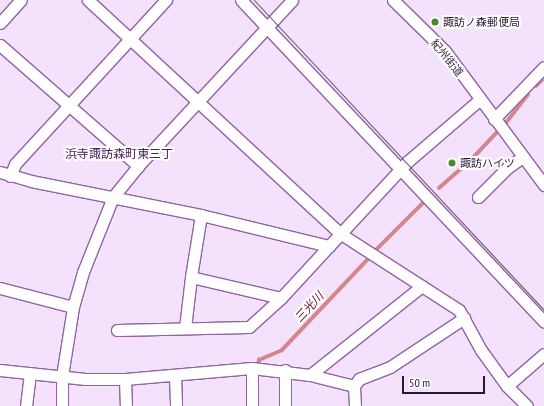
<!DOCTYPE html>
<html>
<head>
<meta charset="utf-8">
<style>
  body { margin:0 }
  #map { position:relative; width:544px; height:406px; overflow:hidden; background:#f4e1fc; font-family:"PT Sans Narrow","Noto Sans JP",sans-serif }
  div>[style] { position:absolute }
  .stream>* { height:3.5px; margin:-1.75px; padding:0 1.75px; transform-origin:1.75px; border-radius:1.75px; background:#d4868a }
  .roads { filter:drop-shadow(1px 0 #9164a1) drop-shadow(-1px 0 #9164a1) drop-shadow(0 1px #9164a1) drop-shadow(0 -1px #9164a1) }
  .minor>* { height:11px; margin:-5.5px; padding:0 5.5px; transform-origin:5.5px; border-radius:5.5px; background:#fff }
  .tram>* { height:1px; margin:-0.5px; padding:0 0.5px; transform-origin:0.5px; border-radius:0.5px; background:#5f4d66 }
  .dots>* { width:11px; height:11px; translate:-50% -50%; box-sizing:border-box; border:2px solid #fff; border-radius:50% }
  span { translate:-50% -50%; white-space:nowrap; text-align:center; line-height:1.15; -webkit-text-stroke:4px #fff; paint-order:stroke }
  .poi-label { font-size:11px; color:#2c1a33 }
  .left { translate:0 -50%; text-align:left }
  .street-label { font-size:11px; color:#2c1a33 }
  .neighbourhood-label { font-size:12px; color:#4b2159 }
  .water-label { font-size:12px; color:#6d0f22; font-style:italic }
  .scale { position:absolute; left:402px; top:376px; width:83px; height:18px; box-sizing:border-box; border:2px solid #2c1a33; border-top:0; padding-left:5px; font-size:12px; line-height:14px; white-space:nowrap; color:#2c1a33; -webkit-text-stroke:3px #fff; paint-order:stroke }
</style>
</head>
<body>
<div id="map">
  <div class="stream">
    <div style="left:536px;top:86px;width:8px;rotate:-45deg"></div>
    <div style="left:505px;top:124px;width:37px;rotate:-52deg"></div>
    <div style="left:439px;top:188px;width:43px;rotate:-41.2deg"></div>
    <div style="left:471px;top:160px;width:38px;rotate:-47deg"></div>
    <div style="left:374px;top:252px;width:72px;rotate:-45deg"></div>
    <div style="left:258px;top:365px;width:5px;rotate:-79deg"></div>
    <div style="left:259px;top:360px;width:25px;rotate:-23deg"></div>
    <div style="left:282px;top:350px;width:129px;rotate:-46.6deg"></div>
  </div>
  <div class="roads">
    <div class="minor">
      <div style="left:88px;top:0;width:345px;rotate:42.8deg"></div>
      <div style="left:341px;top:234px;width:140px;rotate:32.8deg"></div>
      <div style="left:459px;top:310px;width:46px;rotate:61.2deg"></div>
      <div style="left:481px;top:350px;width:44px;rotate:54.2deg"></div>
      <div style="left:507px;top:386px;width:28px;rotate:45deg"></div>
      <div style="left:241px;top:0;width:442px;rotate:46.7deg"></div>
      <div style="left:393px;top:0;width:73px;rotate:44.4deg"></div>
      <div style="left:445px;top:51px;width:167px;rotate:53.5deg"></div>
      <div style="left:0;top:23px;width:31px;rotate:-48deg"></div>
      <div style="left:0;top:45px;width:184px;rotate:41.2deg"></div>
      <div style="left:494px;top:119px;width:72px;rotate:-46.1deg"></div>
      <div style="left:0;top:172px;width:32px;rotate:16deg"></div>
      <div style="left:31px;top:181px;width:173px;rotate:11.3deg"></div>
      <div style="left:201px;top:215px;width:132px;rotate:13.6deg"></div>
      <div style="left:329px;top:246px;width:115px;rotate:-47.1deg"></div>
      <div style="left:407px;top:162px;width:95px;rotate:-40.7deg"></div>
      <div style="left:10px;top:176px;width:13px;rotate:-67deg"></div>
      <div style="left:15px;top:164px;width:223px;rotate:-47.4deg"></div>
      <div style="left:478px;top:197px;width:41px;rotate:-45deg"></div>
      <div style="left:507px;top:168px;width:19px;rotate:-35deg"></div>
      <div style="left:201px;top:215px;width:63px;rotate:99.2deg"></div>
      <div style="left:191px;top:277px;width:92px;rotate:13.1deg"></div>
      <div style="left:281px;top:298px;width:71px;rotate:-47.3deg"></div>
      <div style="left:0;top:288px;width:75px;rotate:14.6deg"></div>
      <div style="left:185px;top:328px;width:51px;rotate:-83.3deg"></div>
      <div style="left:117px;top:330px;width:132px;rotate:-1.3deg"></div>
      <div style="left:249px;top:327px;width:43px;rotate:-42.2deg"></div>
      <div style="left:0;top:370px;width:86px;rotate:6deg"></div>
      <div style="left:86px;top:379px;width:39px"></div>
      <div style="left:125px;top:379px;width:127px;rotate:-5deg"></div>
      <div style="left:252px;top:368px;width:58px;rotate:6.9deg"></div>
      <div style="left:310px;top:375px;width:143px;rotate:-38.5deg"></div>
      <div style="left:285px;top:370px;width:36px;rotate:90deg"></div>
      <div style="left:175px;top:375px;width:31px;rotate:88deg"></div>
      <div style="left:310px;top:375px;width:45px;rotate:14deg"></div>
      <div style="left:125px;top:379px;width:27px;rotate:88deg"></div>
      <div style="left:507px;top:386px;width:49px;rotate:-40.9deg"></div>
      <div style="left:26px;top:406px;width:33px;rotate:-83deg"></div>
      <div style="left:62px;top:406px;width:30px;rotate:-90deg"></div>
      <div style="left:62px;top:376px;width:70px;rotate:-80.9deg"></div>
      <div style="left:73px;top:307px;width:36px;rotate:-74deg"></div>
      <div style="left:83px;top:272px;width:81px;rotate:-68.2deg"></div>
      <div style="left:113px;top:197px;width:40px;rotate:-51deg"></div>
      <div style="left:138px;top:166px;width:226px;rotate:-47.1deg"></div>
      <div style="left:252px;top:406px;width:38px;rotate:-90deg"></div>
      <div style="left:355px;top:406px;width:20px;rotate:-93deg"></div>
      <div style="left:354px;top:386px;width:9px;rotate:-54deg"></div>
      <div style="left:359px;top:379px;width:33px;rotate:-21deg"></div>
      <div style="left:390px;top:367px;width:89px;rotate:-33.5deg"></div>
    </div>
  </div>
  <div class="tram">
    <div style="left:254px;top:0;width:424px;rotate:46.9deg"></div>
  </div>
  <div class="dots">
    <div style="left:435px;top:22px;background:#4b892a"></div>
    <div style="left:452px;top:163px;background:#4b892a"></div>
  </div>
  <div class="poi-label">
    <span class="left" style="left:443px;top:22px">諏訪ノ森郵便局</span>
    <span class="left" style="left:460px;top:163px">諏訪ハイツ</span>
  </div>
  <div class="street-label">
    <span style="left:447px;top:58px;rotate:51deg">紀州街道</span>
  </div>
  <div class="neighbourhood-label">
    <span style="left:119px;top:154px">浜寺諏訪森町東三丁</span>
  </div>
  <div class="water-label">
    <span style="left:309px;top:307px;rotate:-47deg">三光川</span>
  </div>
  <div class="scale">50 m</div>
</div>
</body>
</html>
